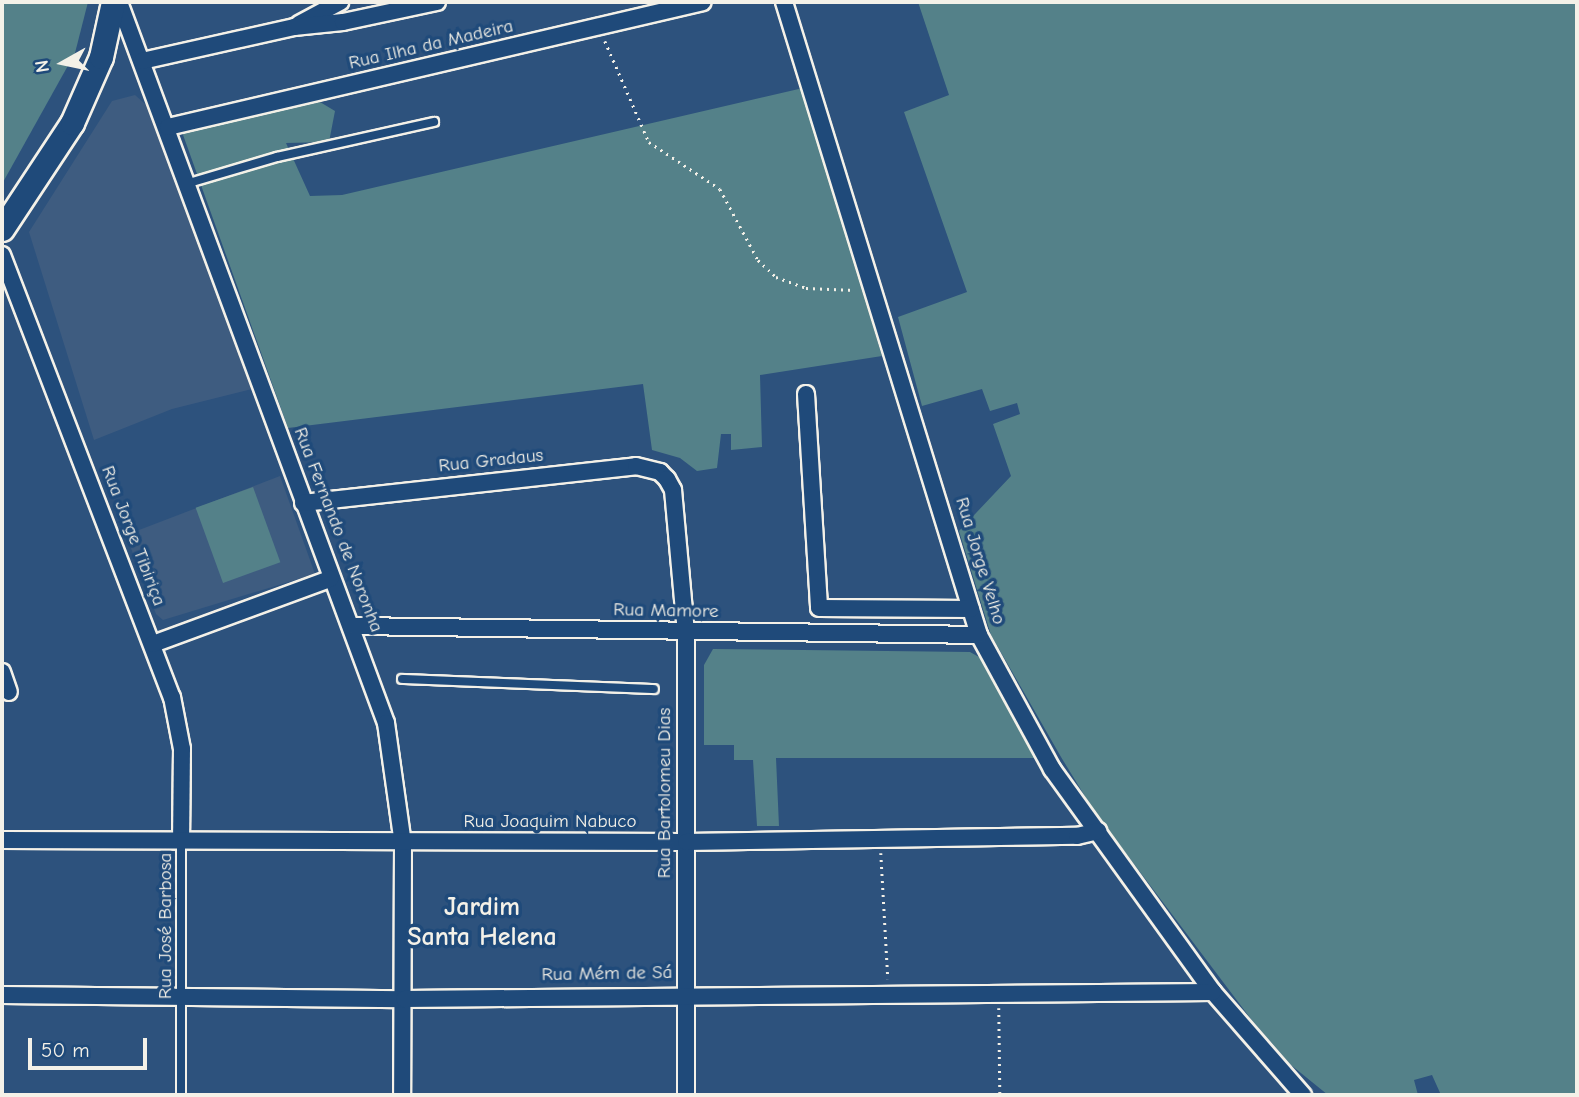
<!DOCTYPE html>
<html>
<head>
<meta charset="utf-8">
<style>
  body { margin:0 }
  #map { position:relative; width:1579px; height:1097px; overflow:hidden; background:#2d527d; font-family:"Comic Neue",sans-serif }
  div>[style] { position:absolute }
  .built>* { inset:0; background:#3e5c80 }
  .green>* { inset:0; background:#548189; transform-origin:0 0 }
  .path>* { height:2.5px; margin-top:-1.25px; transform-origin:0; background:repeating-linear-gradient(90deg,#f4f1e8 0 2px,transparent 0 7px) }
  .roads { filter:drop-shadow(2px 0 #f4f1e8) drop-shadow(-2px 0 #f4f1e8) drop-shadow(0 2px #f4f1e8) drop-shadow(0 -2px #f4f1e8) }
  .lane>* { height:8px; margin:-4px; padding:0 4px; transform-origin:4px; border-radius:4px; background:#1f4a7a }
  .street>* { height:16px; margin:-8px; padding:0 8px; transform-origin:8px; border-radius:8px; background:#1f4a7a }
  .secondary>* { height:23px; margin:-11.5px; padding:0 11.5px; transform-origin:11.5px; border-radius:11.5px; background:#1f4a7a }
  span { translate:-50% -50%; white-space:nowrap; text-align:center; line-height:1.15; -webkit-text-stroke:7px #1f4a7a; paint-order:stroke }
  .street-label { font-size:19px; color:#f4f1e8 }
  .district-label { font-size:26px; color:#f4f1e8; font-weight:700 }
  .frame { position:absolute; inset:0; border:4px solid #f4f1e8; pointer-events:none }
  .north { position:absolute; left:28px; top:28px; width:70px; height:70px; -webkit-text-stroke:5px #1f4a7a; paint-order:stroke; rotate:261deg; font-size:19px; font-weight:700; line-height:28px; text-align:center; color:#f4f1e8 }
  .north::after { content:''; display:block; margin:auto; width:24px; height:32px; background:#f4f1e8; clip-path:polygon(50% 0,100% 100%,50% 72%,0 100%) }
  .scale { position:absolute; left:28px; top:1038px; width:119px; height:32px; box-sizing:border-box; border:4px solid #f4f1e8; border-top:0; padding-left:9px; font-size:21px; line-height:24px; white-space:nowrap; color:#f4f1e8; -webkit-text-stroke:5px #1f4a7a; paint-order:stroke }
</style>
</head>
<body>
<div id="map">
  <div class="built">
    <div style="clip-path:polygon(135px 95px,153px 111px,252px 389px,172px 409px,94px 440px,29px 232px,112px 101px)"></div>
    <div style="clip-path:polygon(280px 476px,315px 574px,163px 620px,156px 614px,126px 535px)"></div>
  </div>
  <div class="green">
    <div style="clip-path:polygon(2px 2px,88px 2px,75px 53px,2px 184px)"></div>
    <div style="clip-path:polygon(918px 2px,1577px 2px,1577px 1095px,1441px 1095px,1432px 1075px,1414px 1080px,1418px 1095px,1328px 1095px,1291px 1065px,1251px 1019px,1094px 811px,1061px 757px,991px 635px,959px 531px,1011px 476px,993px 424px,1020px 414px,1017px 403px,990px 411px,982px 389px,922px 406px,898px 317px,967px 292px,904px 112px,949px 95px)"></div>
    <div style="clip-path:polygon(803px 88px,882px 356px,760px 375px,762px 447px,731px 450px,731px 434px,721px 434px,717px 468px,697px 471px,680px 458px,652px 450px,643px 384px,288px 428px,182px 132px,320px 102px,335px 111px,329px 142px,286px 143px,310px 196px,342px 195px)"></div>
    <div style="left:253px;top:487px;width:80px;height:61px;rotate:70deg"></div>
    <div style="clip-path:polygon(713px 649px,970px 652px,988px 662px,1038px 758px,776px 758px,779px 826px,757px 826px,753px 760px,734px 760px,734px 745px,704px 745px,704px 665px)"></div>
  </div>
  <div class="path">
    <div style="left:605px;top:41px;width:110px;rotate:66.5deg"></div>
    <div style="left:649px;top:142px;width:85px;rotate:33.5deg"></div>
    <div style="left:720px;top:189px;width:81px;rotate:61.8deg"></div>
    <div style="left:758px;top:260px;width:25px;rotate:43deg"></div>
    <div style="left:776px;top:277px;width:32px;rotate:20deg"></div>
    <div style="left:806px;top:288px;width:49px;rotate:2.3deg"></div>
    <div style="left:881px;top:853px;width:126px;rotate:86.8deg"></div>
    <div style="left:999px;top:1008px;width:87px;rotate:89.3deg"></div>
  </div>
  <div class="roads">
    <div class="lane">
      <div style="left:189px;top:183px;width:92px;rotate:-16.5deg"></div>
      <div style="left:277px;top:157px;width:161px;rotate:-12.6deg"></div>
      <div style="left:402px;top:679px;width:252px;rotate:2.3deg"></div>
      <div style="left:181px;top:1095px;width:254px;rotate:-90deg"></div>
    </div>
    <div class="street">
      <div style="left:119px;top:2px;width:769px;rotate:69.68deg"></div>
      <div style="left:386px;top:723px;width:122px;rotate:82deg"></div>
      <div style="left:403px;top:844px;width:251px;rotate:90.2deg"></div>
      <div style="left:784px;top:2px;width:662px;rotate:72.88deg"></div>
      <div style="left:979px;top:635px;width:153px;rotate:61.4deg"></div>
      <div style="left:1052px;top:769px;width:275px;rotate:54.2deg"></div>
      <div style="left:1213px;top:992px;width:137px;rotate:48.9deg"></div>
      <div style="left:299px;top:24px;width:47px;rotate:-28.2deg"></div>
      <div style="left:142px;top:61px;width:156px;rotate:-12.6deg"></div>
      <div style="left:294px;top:27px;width:49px;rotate:-5.8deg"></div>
      <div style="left:343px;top:22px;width:96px;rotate:-12deg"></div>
      <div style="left:168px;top:127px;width:549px;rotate:-13.15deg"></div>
      <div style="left:2px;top:255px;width:474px;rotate:69deg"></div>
      <div style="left:172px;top:697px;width:53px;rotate:79.1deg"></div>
      <div style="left:182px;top:749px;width:92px;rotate:90.6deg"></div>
      <div style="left:806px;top:394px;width:214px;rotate:86.5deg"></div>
      <div style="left:819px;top:608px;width:152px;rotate:0.4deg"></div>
      <div style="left:303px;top:503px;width:335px;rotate:-6.3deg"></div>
      <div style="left:636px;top:466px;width:25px;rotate:14deg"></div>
      <div style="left:660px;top:472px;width:10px;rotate:45deg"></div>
      <div style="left:667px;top:479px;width:13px;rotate:61deg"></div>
      <div style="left:673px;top:490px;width:144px;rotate:84.8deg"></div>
      <div style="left:686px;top:633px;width:462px;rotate:90deg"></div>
      <div style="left:353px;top:626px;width:626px;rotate:0.82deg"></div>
      <div style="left:153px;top:644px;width:189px;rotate:-20.2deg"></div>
      <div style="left:2px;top:672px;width:21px;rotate:71deg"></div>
      <div style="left:2px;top:840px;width:684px;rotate:0.17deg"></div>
      <div style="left:686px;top:842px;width:391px;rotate:-0.9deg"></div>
      <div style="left:1077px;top:836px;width:22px;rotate:-13deg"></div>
      <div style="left:2px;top:995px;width:402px;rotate:0.6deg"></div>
      <div style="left:404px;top:999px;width:809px;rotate:-0.5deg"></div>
    </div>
    <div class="secondary">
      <div style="left:2px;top:229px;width:127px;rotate:-56.6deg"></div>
      <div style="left:72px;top:123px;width:72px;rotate:-66.3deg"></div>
      <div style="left:101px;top:57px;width:56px;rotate:-77.7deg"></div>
    </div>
  </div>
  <div class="street-label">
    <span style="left:431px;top:45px;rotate:-13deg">Rua Ilha da Madeira</span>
    <span style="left:491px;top:461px;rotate:-6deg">Rua Gradaus</span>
    <span style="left:338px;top:530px;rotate:69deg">Rua Fernando de Noronha</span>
    <span style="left:133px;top:536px;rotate:69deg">Rua Jorge Tibiriça</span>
    <span style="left:980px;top:561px;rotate:73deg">Rua Jorge Velho</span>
    <span style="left:666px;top:611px;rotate:1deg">Rua Mamore</span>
    <span style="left:665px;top:793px;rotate:-90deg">Rua Bartolomeu Dias</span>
    <span style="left:550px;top:822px">Rua Joaquim Nabuco</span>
    <span style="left:166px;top:926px;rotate:-90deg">Rua José Barbosa</span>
    <span style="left:607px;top:974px;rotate:-1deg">Rua Mém de Sá</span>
  </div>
  <div class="district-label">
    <span style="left:482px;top:923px">Jardim<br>Santa Helena</span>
  </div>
  <div class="frame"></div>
  <div class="north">N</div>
  <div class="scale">50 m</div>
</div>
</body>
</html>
